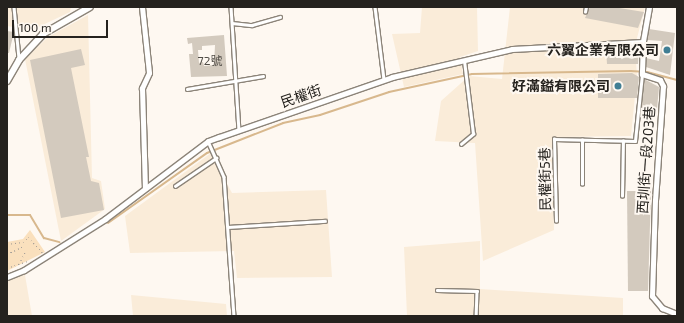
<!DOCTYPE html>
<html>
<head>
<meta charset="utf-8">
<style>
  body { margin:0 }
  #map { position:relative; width:684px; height:323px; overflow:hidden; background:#fef8f1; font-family:"Exo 2","Noto Sans TC",sans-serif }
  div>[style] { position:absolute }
  .built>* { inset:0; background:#faecd9 }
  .green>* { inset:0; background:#fae0bd }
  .stream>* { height:2px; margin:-1px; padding:0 1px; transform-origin:1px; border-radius:1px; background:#d8b88d }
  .building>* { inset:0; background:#d3cabe }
  .path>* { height:1px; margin-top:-0.5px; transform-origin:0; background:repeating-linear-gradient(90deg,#9e9994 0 1px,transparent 0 4px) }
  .roads { filter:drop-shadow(1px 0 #8c8479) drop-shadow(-1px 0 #8c8479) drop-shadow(0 1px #8c8479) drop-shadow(0 -1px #8c8479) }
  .service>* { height:2.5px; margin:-1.25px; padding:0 1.25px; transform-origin:1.25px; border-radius:1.25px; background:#fff }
  .minor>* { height:5px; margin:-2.5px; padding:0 2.5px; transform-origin:2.5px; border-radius:2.5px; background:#fff }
  .tertiary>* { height:6px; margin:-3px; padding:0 3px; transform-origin:3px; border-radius:3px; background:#fff }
  .dots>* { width:11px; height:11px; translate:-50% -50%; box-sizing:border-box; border:2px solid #fef8f1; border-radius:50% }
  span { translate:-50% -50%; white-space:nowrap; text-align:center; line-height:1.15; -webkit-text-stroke:4px #fef8f1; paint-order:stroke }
  .number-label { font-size:12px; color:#504c46 }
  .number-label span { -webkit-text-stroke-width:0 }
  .poi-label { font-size:14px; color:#25221e; font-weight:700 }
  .right { translate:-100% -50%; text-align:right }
  .street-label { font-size:14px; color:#25221e }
  .frame { position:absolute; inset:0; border:8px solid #25221e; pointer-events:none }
  .scale { position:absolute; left:12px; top:20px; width:96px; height:18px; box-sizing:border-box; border:2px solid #25221e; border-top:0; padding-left:5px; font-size:12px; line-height:14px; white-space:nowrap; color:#25221e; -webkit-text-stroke:3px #fef8f1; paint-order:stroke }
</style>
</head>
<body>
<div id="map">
  <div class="built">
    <i style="clip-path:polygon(7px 7px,71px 7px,70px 12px,32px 30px,7px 26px)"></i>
    <i style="clip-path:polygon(422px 7px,477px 7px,478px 51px,460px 57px,463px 74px,404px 87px,392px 34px,420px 33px)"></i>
    <i style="clip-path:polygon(510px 7px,645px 7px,635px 46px,637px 76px,631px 136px,552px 137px,554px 230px,483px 261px,475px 143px,435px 141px,441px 101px,469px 76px,502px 79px)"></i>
    <i style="clip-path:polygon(88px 15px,92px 178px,101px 181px,105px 209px,61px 241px,25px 59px,48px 37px)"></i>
    <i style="clip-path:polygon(211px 153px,232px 193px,326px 190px,332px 277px,237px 278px,234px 251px,130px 253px,125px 216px)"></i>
    <i style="clip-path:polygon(480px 241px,480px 289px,623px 298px,623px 316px,407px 316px,404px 247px)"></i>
    <i style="clip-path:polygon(25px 275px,32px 316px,7px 316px,7px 279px)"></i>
    <i style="clip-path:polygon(131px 295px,226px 304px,227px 316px,133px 316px)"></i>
  </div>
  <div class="green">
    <i style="clip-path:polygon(30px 230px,45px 252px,7px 271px,7px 242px,23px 239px)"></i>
  </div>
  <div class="stream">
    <i style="left:7px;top:215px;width:23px"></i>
    <i style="left:30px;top:215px;width:27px;rotate:59deg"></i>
    <i style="left:44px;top:238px;width:16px;rotate:15deg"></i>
    <i style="left:108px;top:223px;width:121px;rotate:-35.3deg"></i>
    <i style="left:207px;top:153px;width:82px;rotate:-21.5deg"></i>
    <i style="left:283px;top:123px;width:38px;rotate:-12deg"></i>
    <i style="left:320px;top:115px;width:73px;rotate:-18.4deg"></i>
    <i style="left:389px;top:92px;width:85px;rotate:-12.2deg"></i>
    <i style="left:472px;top:74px;width:159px;rotate:-1.1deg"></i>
    <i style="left:631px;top:71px;width:16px;rotate:4deg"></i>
    <i style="left:647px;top:72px;width:31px;rotate:15deg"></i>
  </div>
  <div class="building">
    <i style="clip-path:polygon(590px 7px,613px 7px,644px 12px,638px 28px,585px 18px)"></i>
    <i style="clip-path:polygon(649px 29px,675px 33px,670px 75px,646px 67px,646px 58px,659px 61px,662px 41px,647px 40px)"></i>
    <i style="clip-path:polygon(7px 31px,14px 32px,9px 53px,7px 53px)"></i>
    <i style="clip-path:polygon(evenodd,224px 35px,227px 76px,191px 77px,189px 54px,193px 54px,192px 43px,188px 44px,187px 38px,224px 35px,215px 45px,214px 65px,204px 66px,203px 62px,199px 63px,198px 50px,202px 50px,202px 46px,215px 45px)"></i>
    <i style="clip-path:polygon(639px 46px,638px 64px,607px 64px,606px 48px)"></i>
    <i style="clip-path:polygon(81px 49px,85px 65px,71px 68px,89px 157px,86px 157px,91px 181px,99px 183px,104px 210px,61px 218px,30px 60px)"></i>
    <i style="clip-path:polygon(632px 73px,639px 77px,637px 98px,598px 98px,598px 74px)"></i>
    <i style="clip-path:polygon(644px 79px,659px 87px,657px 109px,641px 108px)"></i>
    <i style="clip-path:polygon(627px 191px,651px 191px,648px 291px,628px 291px)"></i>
  </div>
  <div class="path">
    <i style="left:7px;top:244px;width:16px;rotate:-7deg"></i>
    <i style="left:23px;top:242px;width:7px;rotate:-45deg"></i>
    <i style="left:28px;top:237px;width:21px;rotate:47deg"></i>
    <i style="left:7px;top:254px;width:17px;rotate:-25deg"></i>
    <i style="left:19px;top:264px;width:13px;rotate:-63deg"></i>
    <i style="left:7px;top:268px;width:21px;rotate:-19deg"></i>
  </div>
  <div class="roads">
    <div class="service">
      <i style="left:14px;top:7px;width:51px;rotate:84.4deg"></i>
      <i style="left:231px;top:7px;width:123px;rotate:86.3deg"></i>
      <i style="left:375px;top:7px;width:73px;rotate:82.9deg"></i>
      <i style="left:585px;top:12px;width:5px;rotate:-79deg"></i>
      <i style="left:232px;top:23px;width:20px;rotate:6deg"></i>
      <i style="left:252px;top:25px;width:29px;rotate:-16deg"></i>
      <i style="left:187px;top:89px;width:77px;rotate:-9.7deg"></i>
      <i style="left:208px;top:141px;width:39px;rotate:66deg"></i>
      <i style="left:224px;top:177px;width:139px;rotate:85.9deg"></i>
      <i style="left:461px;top:144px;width:16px;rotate:-40deg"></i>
      <i style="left:473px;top:134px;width:74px;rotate:-97deg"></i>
      <i style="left:582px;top:184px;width:44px;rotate:-90deg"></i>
      <i style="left:175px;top:186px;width:50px;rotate:-34.3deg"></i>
      <i style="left:622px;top:196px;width:55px;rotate:-89deg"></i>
      <i style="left:556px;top:221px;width:82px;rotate:-91.4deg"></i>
      <i style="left:554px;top:139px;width:81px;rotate:1.4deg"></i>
      <i style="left:635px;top:141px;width:67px;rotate:-84deg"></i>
      <i style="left:229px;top:227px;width:96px;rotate:-3.6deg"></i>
      <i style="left:437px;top:290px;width:40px;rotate:1.4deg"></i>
      <i style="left:477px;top:291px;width:25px;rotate:92deg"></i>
    </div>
    <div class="minor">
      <i style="left:142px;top:7px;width:66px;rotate:83.9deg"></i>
      <i style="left:149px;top:73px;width:17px;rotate:115deg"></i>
      <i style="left:142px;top:88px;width:100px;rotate:88.3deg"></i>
      <i style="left:649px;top:7px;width:36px;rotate:100deg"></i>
      <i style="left:643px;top:42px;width:32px;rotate:92deg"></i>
      <i style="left:642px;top:74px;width:19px;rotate:18deg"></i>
      <i style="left:660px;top:80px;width:7px;rotate:63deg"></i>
      <i style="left:663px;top:86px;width:114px;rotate:94deg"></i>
      <i style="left:655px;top:200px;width:96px;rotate:91.8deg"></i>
      <i style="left:652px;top:296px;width:16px;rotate:50deg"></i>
      <i style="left:662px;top:308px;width:16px;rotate:22deg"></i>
      <i style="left:7px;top:277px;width:18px;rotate:-22deg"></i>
      <i style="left:24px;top:270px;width:96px;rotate:-32.2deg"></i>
      <i style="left:105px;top:219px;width:129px;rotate:-37.1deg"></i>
      <i style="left:208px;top:141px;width:12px;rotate:-20deg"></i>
      <i style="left:219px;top:137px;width:183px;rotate:-19.1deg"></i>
      <i style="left:392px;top:77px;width:123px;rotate:-13.1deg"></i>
      <i style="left:512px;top:49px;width:131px;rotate:-3.1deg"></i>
    </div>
    <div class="tertiary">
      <i style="left:7px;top:81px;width:24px;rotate:-60deg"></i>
      <i style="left:19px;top:60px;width:35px;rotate:-47deg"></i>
      <i style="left:43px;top:34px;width:54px;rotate:-29.9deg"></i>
    </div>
  </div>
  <div class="dots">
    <i style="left:667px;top:50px;background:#407e94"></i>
    <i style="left:618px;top:86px;background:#407e94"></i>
  </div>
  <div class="number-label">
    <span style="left:210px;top:61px">72號</span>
  </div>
  <div class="poi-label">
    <span class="right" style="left:659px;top:50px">六翼企業有限公司</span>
    <span class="right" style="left:610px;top:86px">好滿鎰有限公司</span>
  </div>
  <div class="street-label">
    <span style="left:301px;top:96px;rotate:-19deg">民權街</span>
    <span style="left:646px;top:160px;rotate:-86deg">西圳街一段203巷</span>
    <span style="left:545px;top:179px;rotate:-91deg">民權街5巷</span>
  </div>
  <div class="frame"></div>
  <div class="scale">100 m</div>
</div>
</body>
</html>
